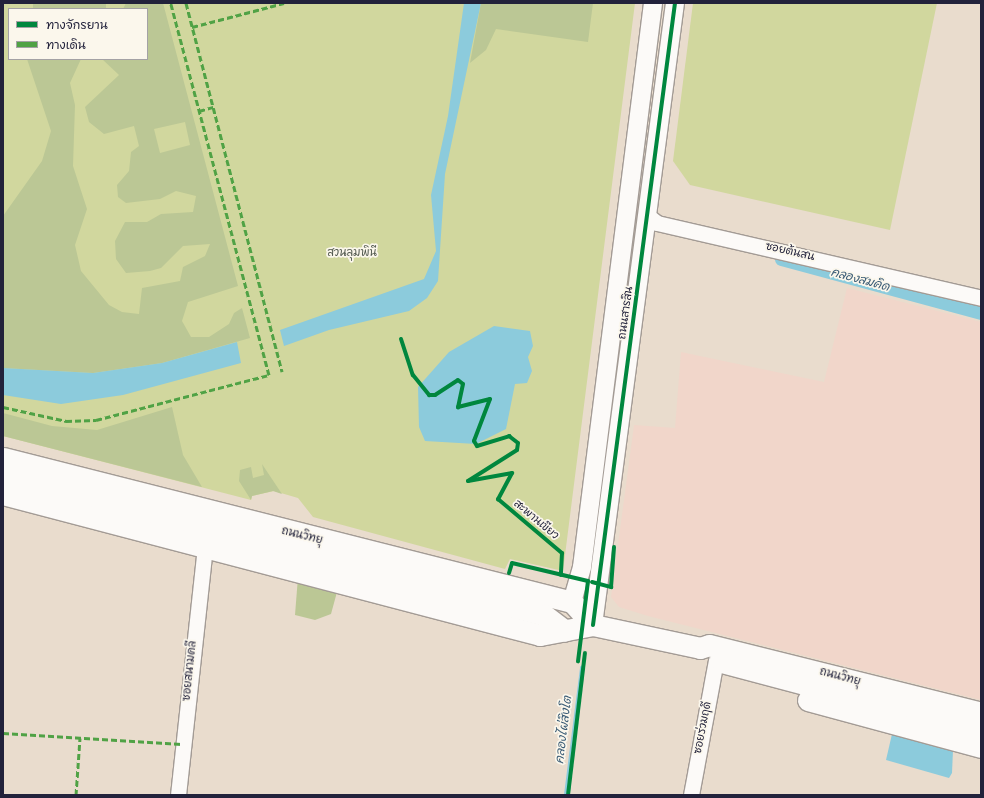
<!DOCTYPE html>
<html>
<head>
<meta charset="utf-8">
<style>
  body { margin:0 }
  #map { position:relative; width:984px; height:798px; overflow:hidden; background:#e9dccd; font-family:Kalam,"Playpen Sans Thai",sans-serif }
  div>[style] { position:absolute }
  .built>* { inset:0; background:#f1d6ca }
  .green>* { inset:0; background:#d1d79e }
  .forest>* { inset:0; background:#bbc795; transform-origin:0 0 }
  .water>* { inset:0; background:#8ccbdc }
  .stream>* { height:3.5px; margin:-1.75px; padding:0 1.75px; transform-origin:1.75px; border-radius:1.75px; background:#8ccbdc }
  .canal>* { height:13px; margin:-6.5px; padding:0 6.5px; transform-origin:6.5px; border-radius:6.5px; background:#8ccbdc }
  .roads { filter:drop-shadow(1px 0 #a39b95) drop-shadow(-1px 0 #a39b95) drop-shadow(0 1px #a39b95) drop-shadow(0 -1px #a39b95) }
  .minor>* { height:15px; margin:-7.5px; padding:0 7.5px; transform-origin:7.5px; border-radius:7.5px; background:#fcfaf8 }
  .tertiary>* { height:18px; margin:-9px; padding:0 9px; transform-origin:9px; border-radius:9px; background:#fcfaf8 }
  .secondary>* { height:21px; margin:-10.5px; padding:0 10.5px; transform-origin:10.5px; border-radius:10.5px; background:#fcfaf8 }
  .quiet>* { height:3px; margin-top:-1.5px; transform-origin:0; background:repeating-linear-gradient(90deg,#50a245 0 6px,transparent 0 9px) }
  .cycleway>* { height:4px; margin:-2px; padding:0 2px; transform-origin:2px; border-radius:2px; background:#00873e }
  span { translate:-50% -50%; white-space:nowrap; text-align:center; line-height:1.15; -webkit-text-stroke:3.5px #fbf7ec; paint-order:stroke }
  .street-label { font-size:11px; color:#22223b }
  .park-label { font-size:11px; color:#50574d }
  .water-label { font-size:12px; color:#395b75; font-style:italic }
  .frame { position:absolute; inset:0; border:4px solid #22223b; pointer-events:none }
  .legend { position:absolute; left:8px; top:8px; width:140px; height:52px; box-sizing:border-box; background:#fbf7ec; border:1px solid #a4a2a5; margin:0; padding:5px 7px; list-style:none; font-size:12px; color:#22223b }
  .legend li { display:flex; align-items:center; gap:8px; height:20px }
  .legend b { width:20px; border:1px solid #a4a2a5 }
</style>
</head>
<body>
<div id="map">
  <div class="built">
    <i style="clip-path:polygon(847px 288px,981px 322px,981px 700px,648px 616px,619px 607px,611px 597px,634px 425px,675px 428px,681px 352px,824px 382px)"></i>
  </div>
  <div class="green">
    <i style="clip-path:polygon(evenodd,3px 3px,635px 3px,563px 571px,510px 559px,505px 569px,313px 517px,298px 498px,274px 491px,252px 496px,251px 500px,3px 436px,3px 3px,9px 9px,147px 9px,147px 59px,9px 59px,9px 9px)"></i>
    <i style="clip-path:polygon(693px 3px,937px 3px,890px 230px,690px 185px,673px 161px)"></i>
  </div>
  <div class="forest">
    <i style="left:33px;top:3px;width:73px;height:7px"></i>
    <i style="clip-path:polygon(evenodd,126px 3px,163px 3px,238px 286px,188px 302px,182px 321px,191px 337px,209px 337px,229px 324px,234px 313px,242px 308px,250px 338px,162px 363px,93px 373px,3px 368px,3px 216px,42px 161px,51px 131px,27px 59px,81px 59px,70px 83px,75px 105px,73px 166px,87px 209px,75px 245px,81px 271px,109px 305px,122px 312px,139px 314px,142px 288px,180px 281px,183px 267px,205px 256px,210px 244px,183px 246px,161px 268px,150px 271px,126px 273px,116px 259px,115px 241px,125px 222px,147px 222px,161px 214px,193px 212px,196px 196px,176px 191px,160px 199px,126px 203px,118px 197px,117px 185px,129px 171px,131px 152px,139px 146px,134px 126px,104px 134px,89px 122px,85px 107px,119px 75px,102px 59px,147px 59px,147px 9px,123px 9px,126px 3px,185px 122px,190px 145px,160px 153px,154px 129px,185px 122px)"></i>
    <i style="clip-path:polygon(481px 3px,593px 3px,588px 42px,496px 29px,486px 50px,470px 63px)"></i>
    <i style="clip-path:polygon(172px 407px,183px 455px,202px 487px,3px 436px,3px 413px,52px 426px,97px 430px)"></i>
    <i style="clip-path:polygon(262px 464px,282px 494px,273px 491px,252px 496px,251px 500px,239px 481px,240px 470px,251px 467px,253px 478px,264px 475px)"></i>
    <i style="clip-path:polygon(298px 577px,337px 592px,331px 614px,315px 620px,295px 615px)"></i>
  </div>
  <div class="water">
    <i style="clip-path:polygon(464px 3px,481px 3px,445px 174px,438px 281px,427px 298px,409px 311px,329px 330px,284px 346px,280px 330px,424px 279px,436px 251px,431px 195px,448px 116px)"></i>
    <i style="clip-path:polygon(494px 326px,530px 331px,533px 346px,528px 357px,532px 371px,527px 383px,515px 384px,506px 429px,476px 444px,425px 441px,419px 427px,418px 387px,449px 352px)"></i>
    <i style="clip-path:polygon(237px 342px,241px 363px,123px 395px,61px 404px,3px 395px,3px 368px,93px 373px,162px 363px)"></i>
    <i style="clip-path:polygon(892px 734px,953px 750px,952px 773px,949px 778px,886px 760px)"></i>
  </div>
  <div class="stream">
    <i style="left:566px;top:795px;width:128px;rotate:-82.8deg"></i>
  </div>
  <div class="canal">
    <i style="left:781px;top:259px;width:207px;rotate:15.1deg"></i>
  </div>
  <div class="roads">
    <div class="minor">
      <i style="left:648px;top:216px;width:11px;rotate:38deg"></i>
      <i style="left:657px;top:223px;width:333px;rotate:13deg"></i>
      <i style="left:178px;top:795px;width:249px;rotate:-83.8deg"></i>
      <i style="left:691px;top:795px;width:137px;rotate:-79.5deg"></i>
    </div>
    <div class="tertiary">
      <i style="left:572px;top:602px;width:36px;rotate:-74deg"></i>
      <i style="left:582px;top:567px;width:568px;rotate:-82.82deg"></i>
      <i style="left:593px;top:625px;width:627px;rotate:-82.49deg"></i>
    </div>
    <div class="secondary">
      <i style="left:3px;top:458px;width:587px;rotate:14.2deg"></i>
      <i style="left:572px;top:602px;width:31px;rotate:48deg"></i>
      <i style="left:3px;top:477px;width:558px;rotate:14.31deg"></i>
      <i style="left:544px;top:615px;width:26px;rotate:37deg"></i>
      <i style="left:3px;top:494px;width:555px;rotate:14.71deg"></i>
      <i style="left:540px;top:635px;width:54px;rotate:-10.7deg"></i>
      <i style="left:593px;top:625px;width:109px;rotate:12.1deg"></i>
      <i style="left:700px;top:648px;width:9px;rotate:-18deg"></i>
      <i style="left:709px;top:645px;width:280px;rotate:14deg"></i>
      <i style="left:722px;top:662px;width:268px;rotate:14.9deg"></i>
      <i style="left:808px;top:700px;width:179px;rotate:15.2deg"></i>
    </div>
  </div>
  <div class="quiet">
    <i style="left:186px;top:3px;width:381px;rotate:75.4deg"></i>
    <i style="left:192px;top:27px;width:95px;rotate:-14.6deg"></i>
    <i style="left:199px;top:111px;width:15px;rotate:-16deg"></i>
    <i style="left:3px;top:407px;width:65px;rotate:12.5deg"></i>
    <i style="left:66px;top:421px;width:30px;rotate:-2deg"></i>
    <i style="left:96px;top:420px;width:179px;rotate:-14.6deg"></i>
    <i style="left:269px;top:375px;width:385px;rotate:-104.8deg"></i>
    <i style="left:3px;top:733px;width:179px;rotate:3.5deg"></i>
    <i style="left:76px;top:795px;width:57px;rotate:-86deg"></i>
  </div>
  <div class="cycleway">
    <i style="left:401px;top:339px;width:38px;rotate:72deg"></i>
    <i style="left:413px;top:375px;width:26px;rotate:51deg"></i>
    <i style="left:429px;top:395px;width:6px"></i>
    <i style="left:435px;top:395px;width:27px;rotate:-33deg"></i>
    <i style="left:458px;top:380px;width:6px;rotate:39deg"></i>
    <i style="left:463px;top:384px;width:24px;rotate:102deg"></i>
    <i style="left:458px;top:407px;width:33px;rotate:-14deg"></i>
    <i style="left:490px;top:399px;width:45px;rotate:110.9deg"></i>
    <i style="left:474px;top:441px;width:6px;rotate:59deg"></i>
    <i style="left:477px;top:446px;width:34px;rotate:-17deg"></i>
    <i style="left:509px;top:436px;width:11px;rotate:38deg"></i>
    <i style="left:518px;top:443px;width:7px;rotate:98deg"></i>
    <i style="left:517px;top:450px;width:58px;rotate:147.7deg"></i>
    <i style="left:468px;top:481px;width:45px;rotate:-10.3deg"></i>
    <i style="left:512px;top:473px;width:30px;rotate:118deg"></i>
    <i style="left:498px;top:499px;width:84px;rotate:40.2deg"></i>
    <i style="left:562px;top:553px;width:22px;rotate:93deg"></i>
    <i style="left:509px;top:573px;width:10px;rotate:-73deg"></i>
    <i style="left:512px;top:563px;width:78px;rotate:13.3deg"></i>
    <i style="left:588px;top:581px;width:81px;rotate:97.1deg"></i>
    <i style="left:592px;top:582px;width:20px;rotate:15deg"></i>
    <i style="left:611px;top:587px;width:40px;rotate:-85.7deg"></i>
    <i style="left:593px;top:625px;width:627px;rotate:-82.49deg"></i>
    <i style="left:568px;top:795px;width:143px;rotate:-83.2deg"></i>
  </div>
  <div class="street-label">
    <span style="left:790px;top:252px;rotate:13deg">ซอยต้นสน</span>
    <span style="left:626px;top:313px;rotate:-82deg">ถนนสารสิน</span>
    <span style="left:536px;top:520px;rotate:40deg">สะพานเขียว</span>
    <span style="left:302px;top:536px;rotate:14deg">ถนนวิทยุ</span>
    <span style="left:190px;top:671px;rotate:-84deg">ซอยสนามคลี</span>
    <span style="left:840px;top:677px;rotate:15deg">ถนนวิทยุ</span>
    <span style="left:703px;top:728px;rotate:-79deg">ซอยร่วมฤดี</span>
  </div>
  <div class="park-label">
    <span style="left:352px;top:253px">สวนลุมพินี</span>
  </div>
  <div class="water-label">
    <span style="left:860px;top:280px;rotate:15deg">คลองสมคิด</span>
    <span style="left:564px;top:730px;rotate:-83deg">คลองไผ่สิงโต</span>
  </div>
  <div class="frame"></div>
  <ul class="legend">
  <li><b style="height:5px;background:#00873e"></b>ทางจักรยาน</li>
  <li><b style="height:5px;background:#50a245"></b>ทางเดิน</li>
  </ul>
</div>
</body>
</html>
